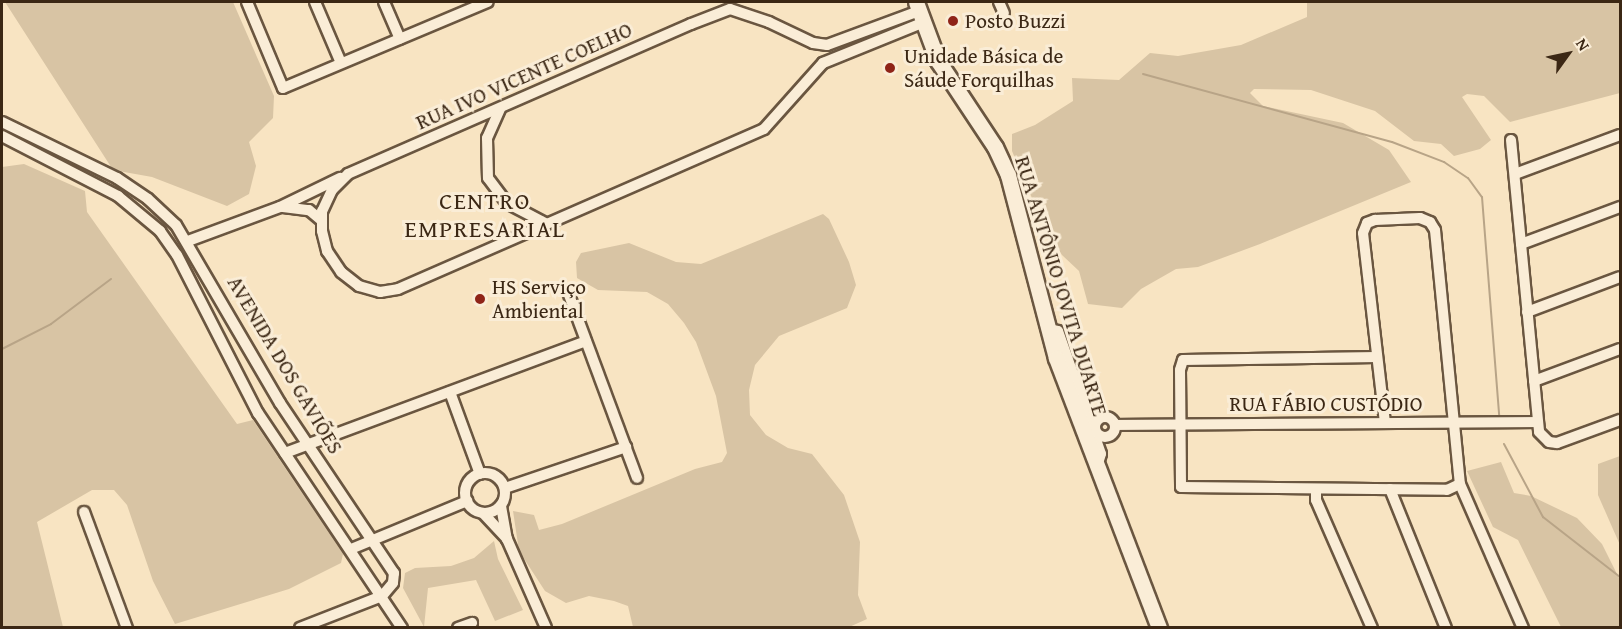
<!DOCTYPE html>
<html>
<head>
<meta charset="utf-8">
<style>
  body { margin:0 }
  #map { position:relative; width:1622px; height:629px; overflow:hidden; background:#f8e4c2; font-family:"Gentium Book Plus",serif }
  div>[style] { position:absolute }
  .green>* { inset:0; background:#d8c4a4 }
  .stream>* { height:2px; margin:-1px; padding:0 1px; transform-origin:1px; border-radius:1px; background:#b8a487 }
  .roads { filter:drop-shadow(2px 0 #6a5640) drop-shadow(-2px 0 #6a5640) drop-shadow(0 2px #6a5640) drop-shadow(0 -2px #6a5640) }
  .street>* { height:10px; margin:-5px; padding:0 5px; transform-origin:5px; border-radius:5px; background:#faedd7 }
  .street>.ring { margin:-5px; padding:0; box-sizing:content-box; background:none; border:10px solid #faedd7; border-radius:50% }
  .secondary>* { height:15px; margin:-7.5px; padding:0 7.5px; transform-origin:7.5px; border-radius:7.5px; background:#faedd7 }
  .dots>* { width:16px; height:16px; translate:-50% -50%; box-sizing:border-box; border:3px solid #faedd7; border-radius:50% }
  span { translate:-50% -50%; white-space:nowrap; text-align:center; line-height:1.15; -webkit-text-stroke:6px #faedd7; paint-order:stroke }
  .poi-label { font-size:21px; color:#3b2714 }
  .left { translate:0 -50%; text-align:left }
  .street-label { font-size:21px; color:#3b2714 }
  .quarter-label { font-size:24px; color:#3b2714; letter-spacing:1.5px }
  .frame { position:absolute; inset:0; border:3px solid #3b2714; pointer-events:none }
  .north { position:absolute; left:1538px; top:24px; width:60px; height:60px; -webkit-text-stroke:4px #faedd7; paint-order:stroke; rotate:57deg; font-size:16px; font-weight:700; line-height:24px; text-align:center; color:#3b2714 }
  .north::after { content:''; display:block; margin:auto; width:21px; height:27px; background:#3b2714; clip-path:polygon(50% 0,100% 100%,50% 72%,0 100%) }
</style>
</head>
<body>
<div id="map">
  <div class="green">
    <i style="clip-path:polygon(5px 2px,233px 2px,274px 96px,273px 118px,249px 142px,256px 166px,249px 194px,227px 206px,152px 177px,113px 170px)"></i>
    <i style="clip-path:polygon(1307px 2px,1620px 2px,1620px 93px,1510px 122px,1484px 96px,1467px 94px,1462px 97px,1491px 140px,1480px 149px,1454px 156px,1441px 144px,1414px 141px,1375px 111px,1311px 90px,1254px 89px,1250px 93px,1263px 106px,1343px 123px,1389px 150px,1411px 182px,1260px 244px,1198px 267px,1176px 269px,1141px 289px,1122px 308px,1088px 304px,1079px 271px,1062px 255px,1045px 229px,1012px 151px,1012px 134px,1035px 125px,1073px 101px,1072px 78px,1119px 80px,1150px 53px,1178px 56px,1241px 45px,1307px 17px)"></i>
    <i style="clip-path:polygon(24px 164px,85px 191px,87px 212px,237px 424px,253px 420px,343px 554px,341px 563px,289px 589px,175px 624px,153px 581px,127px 505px,114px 490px,92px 490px,37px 522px,63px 627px,2px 627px,2px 167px)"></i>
    <i style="clip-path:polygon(823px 214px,829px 219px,849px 262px,856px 285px,847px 308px,779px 336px,755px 365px,749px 390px,750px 415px,766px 435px,788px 448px,812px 454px,844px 495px,860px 542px,858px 595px,867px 619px,847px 628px,633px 627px,628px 606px,614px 601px,589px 596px,566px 603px,545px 591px,519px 551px,513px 511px,534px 515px,539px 530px,562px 524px,695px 469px,722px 462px,727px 453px,716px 396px,696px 342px,684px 323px,668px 304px,647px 292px,598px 290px,577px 278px,576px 262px,581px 253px,629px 243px,676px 262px,701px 264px)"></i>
    <i style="clip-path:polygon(1620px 456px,1620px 545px,1598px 495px,1598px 464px)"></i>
    <i style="clip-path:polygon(1501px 462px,1514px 493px,1531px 496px,1577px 518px,1602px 544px,1620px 580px,1620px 627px,1561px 627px,1518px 540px,1493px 527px,1467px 471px)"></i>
    <i style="clip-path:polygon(494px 541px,498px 559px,523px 610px,495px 621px,476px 580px,428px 588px,424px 627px,403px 588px,405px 573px,415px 568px,451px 566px,474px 558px)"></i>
  </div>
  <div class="stream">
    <i style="left:1143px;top:74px;width:258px;rotate:15.3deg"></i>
    <i style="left:1392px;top:142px;width:56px;rotate:21deg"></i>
    <i style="left:1444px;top:162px;width:29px;rotate:34deg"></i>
    <i style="left:1468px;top:178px;width:24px;rotate:54deg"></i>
    <i style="left:1482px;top:197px;width:219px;rotate:85.5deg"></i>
    <i style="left:2px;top:349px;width:55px;rotate:-27deg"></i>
    <i style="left:51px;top:324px;width:75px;rotate:-36.9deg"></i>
    <i style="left:1504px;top:444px;width:83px;rotate:61.9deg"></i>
    <i style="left:1543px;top:517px;width:98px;rotate:37.9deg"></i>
  </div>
  <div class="roads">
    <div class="street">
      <i style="left:247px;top:2px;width:93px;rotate:67.3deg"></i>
      <i style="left:283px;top:88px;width:222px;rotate:-22.8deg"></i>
      <i style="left:315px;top:2px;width:66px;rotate:66.9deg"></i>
      <i style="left:384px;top:2px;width:40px;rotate:66.6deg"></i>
      <i style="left:999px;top:2px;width:12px;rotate:66deg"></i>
      <i style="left:919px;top:11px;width:98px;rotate:159.7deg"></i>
      <i style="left:827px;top:45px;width:14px;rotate:-172deg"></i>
      <i style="left:813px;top:43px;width:49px;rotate:-154.5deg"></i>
      <i style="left:769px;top:22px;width:41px;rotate:-161.6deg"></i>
      <i style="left:730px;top:9px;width:42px;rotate:159deg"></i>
      <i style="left:691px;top:24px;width:374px;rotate:156.4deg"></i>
      <i style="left:348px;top:174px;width:23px;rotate:135deg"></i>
      <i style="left:332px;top:190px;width:23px;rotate:115deg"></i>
      <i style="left:322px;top:211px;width:20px;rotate:90deg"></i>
      <i style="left:322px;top:231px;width:21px;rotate:76deg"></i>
      <i style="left:327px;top:251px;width:25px;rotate:56deg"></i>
      <i style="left:341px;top:272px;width:23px;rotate:38deg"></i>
      <i style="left:359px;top:286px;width:22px;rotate:16deg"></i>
      <i style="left:380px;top:292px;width:18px;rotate:-9deg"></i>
      <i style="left:398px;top:289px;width:399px;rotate:-23.6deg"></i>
      <i style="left:764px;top:129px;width:89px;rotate:-48.2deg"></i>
      <i style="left:823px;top:63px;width:107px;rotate:-22deg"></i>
      <i style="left:500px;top:109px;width:32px;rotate:114deg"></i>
      <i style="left:487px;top:138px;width:40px;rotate:88.6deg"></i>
      <i style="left:488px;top:178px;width:31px;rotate:53deg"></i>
      <i style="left:507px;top:203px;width:45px;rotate:27.7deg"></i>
      <i style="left:2px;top:122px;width:128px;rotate:26deg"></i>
      <i style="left:117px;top:178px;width:37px;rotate:34deg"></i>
      <i style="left:148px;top:199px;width:38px;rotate:43deg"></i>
      <i style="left:176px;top:225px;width:206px;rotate:59.7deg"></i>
      <i style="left:280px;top:403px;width:205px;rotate:56.2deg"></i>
      <i style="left:394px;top:573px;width:10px;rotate:96deg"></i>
      <i style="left:393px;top:583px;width:17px;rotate:130deg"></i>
      <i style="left:382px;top:596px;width:88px;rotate:158.7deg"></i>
      <i style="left:2px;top:136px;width:131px;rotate:27.3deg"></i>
      <i style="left:118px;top:196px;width:55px;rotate:39.8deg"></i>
      <i style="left:160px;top:231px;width:29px;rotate:55deg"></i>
      <i style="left:177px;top:255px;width:178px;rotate:62.9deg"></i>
      <i style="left:258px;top:413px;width:259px;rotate:56.2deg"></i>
      <i style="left:1511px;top:140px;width:293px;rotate:84.5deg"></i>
      <i style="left:1539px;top:432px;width:14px;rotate:45deg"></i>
      <i style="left:1549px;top:442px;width:8px;rotate:7deg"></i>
      <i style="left:1557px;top:443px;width:67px;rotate:-20.1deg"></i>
      <i style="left:1515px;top:174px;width:112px;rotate:-20.4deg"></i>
      <i style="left:283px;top:207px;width:26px;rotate:7deg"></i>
      <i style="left:309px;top:210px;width:16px;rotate:40deg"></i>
      <i style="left:188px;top:241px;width:98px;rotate:-20.3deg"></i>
      <i style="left:280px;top:207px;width:67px;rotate:-25.8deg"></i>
      <i style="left:1521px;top:244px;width:106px;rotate:-20.5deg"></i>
      <i style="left:569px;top:295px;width:195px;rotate:69.6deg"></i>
      <i style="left:1527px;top:312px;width:99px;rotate:-20.6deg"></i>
      <i style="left:1048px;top:329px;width:10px;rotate:11deg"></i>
      <i style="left:1058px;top:331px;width:130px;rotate:70.7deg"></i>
      <i style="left:1101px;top:454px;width:13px;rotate:108deg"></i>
      <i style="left:1377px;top:357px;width:194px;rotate:179.1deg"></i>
      <i style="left:1183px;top:360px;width:10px;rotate:107deg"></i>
      <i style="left:1180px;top:370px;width:117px;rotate:89.5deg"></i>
      <i style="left:1181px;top:487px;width:266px;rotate:0.6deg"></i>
      <i style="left:1447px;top:490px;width:14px;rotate:-25deg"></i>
      <i style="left:1534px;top:381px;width:92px;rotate:-20.4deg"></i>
      <i style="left:450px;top:392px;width:87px;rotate:69.9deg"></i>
      <i class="ring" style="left:1095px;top:417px;width:10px;height:10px"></i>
      <i style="left:1385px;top:423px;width:191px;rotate:-96.6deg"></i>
      <i style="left:1363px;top:233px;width:11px;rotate:-68deg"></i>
      <i style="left:1367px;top:223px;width:9px;rotate:-21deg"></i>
      <i style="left:1375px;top:220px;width:45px;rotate:-2.5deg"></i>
      <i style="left:1420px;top:218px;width:11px;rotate:22deg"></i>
      <i style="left:1430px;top:222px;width:9px;rotate:58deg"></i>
      <i style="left:1435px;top:230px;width:255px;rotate:84.4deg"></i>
      <i style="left:1460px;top:484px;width:157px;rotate:66.4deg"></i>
      <i style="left:1115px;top:425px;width:422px;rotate:-0.4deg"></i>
      <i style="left:285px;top:453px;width:321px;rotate:-20.4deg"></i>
      <i class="ring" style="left:465px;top:473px;width:30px;height:30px"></i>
      <i style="left:505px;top:488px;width:128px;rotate:-18.7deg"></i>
      <i style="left:1316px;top:489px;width:11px;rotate:90deg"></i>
      <i style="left:1316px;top:500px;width:140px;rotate:66.4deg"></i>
      <i style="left:1390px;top:489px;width:150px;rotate:68.1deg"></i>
      <i style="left:501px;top:506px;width:34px;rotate:80deg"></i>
      <i style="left:507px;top:539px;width:97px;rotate:66.3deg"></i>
      <i style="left:84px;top:512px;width:124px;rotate:69.7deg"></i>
      <i style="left:483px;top:513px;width:35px;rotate:47deg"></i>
      <i style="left:351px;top:549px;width:126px;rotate:-22.5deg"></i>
      <i style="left:458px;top:628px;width:15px;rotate:-20deg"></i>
    </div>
    <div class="secondary">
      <i style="left:916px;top:2px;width:63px;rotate:69.6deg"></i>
      <i style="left:938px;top:61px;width:103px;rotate:56.5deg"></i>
      <i style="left:995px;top:147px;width:31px;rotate:65deg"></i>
      <i style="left:1008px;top:175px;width:189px;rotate:75.3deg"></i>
      <i style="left:1056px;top:358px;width:289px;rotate:69.1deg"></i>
    </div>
  </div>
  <div class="dots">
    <i style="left:953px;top:21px;background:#8f2418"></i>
    <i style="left:890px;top:68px;background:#8f2418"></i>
    <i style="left:480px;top:299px;background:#8f2418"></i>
  </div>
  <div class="poi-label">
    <span class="left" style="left:965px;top:21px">Posto Buzzi</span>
    <span class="left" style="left:904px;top:68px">Unidade Básica de<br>Sáude Forquilhas</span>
    <span class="left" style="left:492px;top:299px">HS Serviço<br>Ambiental</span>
  </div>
  <div class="street-label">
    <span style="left:524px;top:76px;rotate:-24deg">RUA IVO VICENTE COELHO</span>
    <span style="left:1061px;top:286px;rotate:73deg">RUA ANTÔNIO JOVITA DUARTE</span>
    <span style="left:285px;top:365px;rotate:59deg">AVENIDA DOS GAVIÕES</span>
    <span style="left:1326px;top:404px">RUA FÁBIO CUSTÓDIO</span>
  </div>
  <div class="quarter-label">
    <span style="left:485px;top:215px">CENTRO<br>EMPRESARIAL</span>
  </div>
  <div class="frame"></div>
  <div class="north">N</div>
</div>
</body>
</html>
